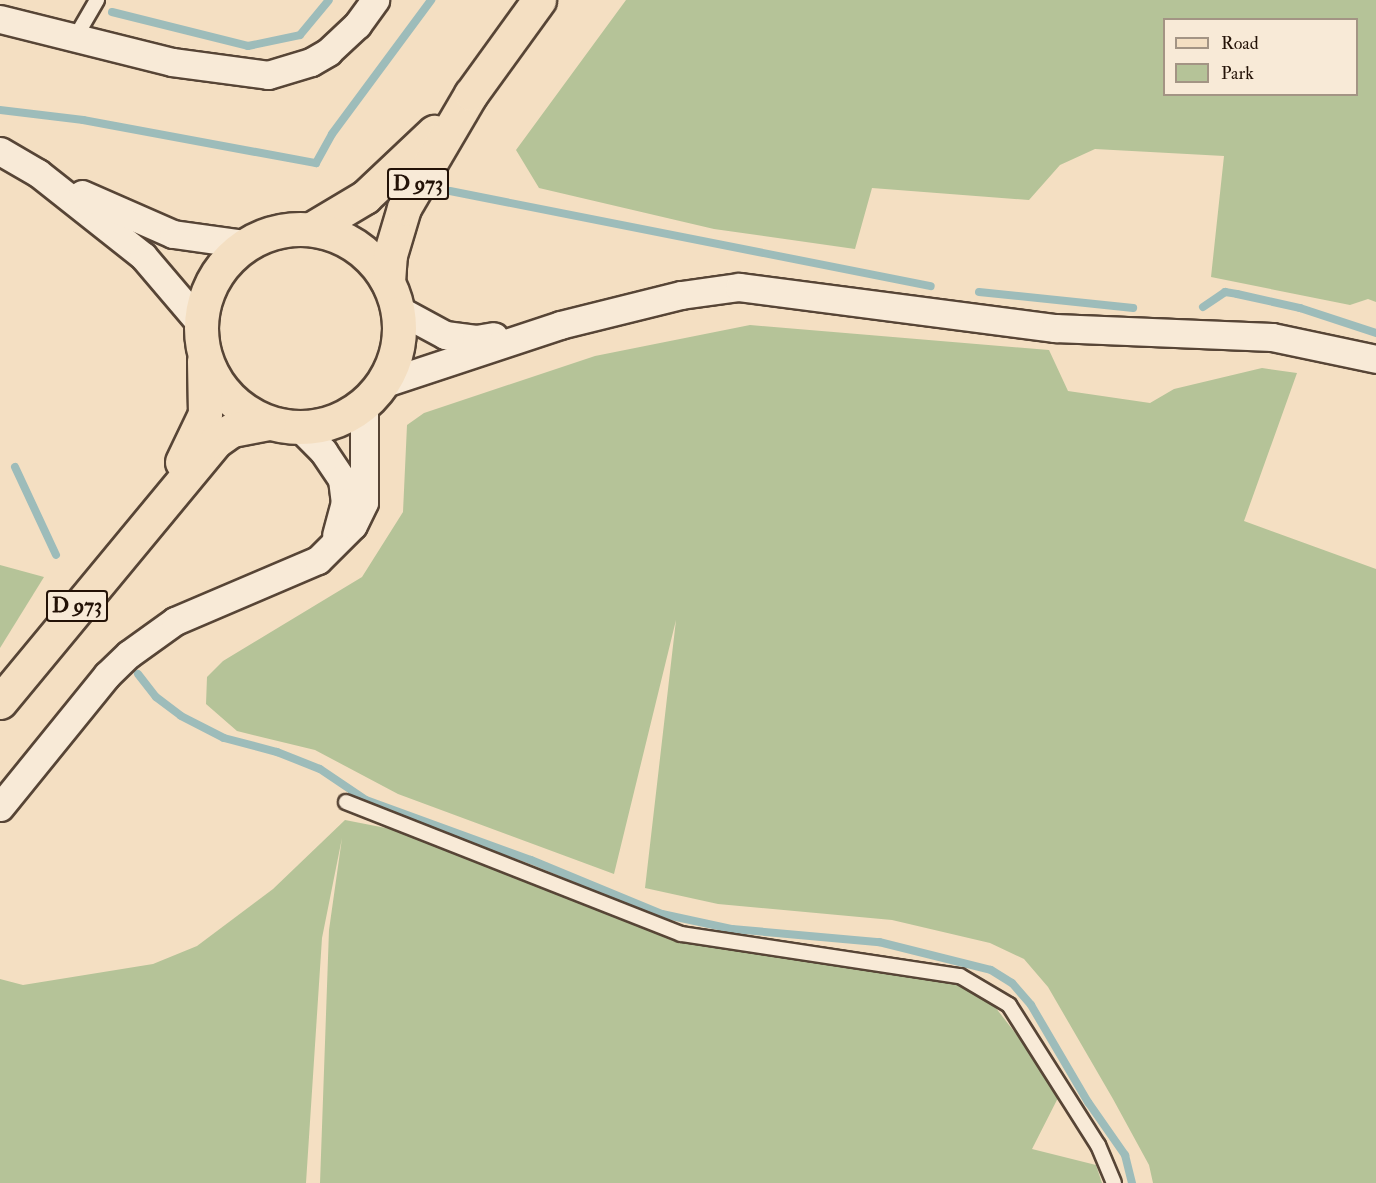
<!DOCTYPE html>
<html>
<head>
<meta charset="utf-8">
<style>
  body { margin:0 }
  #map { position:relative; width:1376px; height:1183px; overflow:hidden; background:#f4dfc2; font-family:"IM FELL Double Pica",serif }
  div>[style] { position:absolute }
  .green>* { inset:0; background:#b5c398 }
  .stream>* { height:8px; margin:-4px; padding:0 4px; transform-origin:4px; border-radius:4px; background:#9dbcba }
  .roads { filter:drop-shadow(2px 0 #574536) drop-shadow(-2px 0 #574536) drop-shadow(0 2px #574536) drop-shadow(0 -2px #574536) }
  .service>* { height:14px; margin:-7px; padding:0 7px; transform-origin:7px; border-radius:7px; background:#f8ead7 }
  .minor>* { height:27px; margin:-13.5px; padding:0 13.5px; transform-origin:13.5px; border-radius:13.5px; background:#f8ead7 }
  .primary>* { height:33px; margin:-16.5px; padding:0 16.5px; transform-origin:16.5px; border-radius:16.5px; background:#f4dfc2 }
  .primary>.ring { margin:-16.5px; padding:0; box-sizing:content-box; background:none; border:33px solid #f4dfc2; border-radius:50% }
  span { translate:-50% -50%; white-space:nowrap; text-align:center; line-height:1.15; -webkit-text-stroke:4.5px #f8ead7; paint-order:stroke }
  .shield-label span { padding:2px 4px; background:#f8ead7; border:2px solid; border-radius:4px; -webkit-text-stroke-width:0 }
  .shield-label { font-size:21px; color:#231207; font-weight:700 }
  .legend { position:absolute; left:1163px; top:18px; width:195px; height:78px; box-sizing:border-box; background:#f8ead7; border:2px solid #a39484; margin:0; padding:8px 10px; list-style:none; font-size:18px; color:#231207 }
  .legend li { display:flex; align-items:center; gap:12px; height:30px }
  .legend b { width:30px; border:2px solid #a39484 }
</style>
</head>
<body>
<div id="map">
  <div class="green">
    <i style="clip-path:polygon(evenodd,626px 0,1376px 0,1376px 302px,1368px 299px,1350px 305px,1211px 277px,1224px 156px,1095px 149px,1060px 165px,1029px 200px,872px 188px,855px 249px,714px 229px,539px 188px,516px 150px,626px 0,1164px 20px,1356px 20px,1356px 94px,1164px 94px,1164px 20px)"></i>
    <i style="clip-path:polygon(750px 325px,1049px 350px,1068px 391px,1150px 403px,1174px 389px,1262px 368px,1297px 373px,1244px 521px,1376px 569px,1376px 1183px,1153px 1183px,1149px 1165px,1113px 1099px,1048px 987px,1024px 959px,990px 943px,892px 920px,718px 904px,645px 888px,676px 620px,614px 874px,398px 794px,315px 750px,237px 731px,206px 704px,207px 677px,223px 661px,362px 577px,403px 512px,407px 425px,424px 413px,595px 356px)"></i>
    <i style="clip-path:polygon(0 565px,44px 577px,0 648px)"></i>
    <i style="clip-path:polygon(345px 820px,391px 829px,669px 935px,936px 977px,973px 989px,992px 1003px,1061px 1092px,1032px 1149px,1096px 1165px,1102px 1183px,320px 1183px,329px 930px,342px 838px,322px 938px,306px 1183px,0 1183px,0 979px,23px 985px,153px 964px,197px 946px,273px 889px)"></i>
  </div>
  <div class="stream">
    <i style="left:112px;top:12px;width:140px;rotate:14deg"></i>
    <i style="left:248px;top:46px;width:53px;rotate:-11.9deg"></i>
    <i style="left:300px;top:35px;width:45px;rotate:-50.4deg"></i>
    <i style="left:0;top:110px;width:84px;rotate:6.9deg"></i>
    <i style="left:83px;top:120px;width:237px;rotate:10.5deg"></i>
    <i style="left:316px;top:163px;width:33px;rotate:-61deg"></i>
    <i style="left:332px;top:134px;width:167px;rotate:-53.5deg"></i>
    <i style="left:450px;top:191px;width:490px;rotate:11.2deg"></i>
    <i style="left:979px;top:292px;width:155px;rotate:5.9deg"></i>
    <i style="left:1203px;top:307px;width:27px;rotate:-34deg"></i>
    <i style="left:1225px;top:292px;width:12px;rotate:9deg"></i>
    <i style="left:1237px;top:294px;width:65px;rotate:12.5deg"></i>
    <i style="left:1300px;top:308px;width:80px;rotate:18.2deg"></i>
    <i style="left:15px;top:467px;width:97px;rotate:65deg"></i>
    <i style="left:138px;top:674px;width:29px;rotate:52deg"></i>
    <i style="left:156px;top:697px;width:31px;rotate:37deg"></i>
    <i style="left:181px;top:716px;width:48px;rotate:27.1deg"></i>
    <i style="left:224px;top:738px;width:55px;rotate:14.8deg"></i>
    <i style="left:277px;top:752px;width:46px;rotate:21.6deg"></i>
    <i style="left:320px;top:769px;width:55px;rotate:34deg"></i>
    <i style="left:366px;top:800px;width:176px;rotate:20deg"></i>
    <i style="left:531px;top:860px;width:142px;rotate:22.4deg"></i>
    <i style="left:662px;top:914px;width:72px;rotate:12.1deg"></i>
    <i style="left:732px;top:929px;width:148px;rotate:5.1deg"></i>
    <i style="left:879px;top:942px;width:115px;rotate:14deg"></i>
    <i style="left:991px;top:970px;width:25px;rotate:32deg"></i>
    <i style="left:1012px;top:983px;width:29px;rotate:49deg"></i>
    <i style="left:1031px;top:1005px;width:113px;rotate:59.6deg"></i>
    <i style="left:1088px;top:1102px;width:65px;rotate:55.1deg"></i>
    <i style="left:1125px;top:1155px;width:29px;rotate:76deg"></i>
  </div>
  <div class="roads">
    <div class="service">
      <i style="left:75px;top:38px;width:44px;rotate:-59.9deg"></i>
      <i style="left:346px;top:802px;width:360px;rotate:21.5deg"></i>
      <i style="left:681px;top:934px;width:282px;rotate:8.6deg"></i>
      <i style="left:960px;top:976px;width:57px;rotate:30.6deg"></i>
      <i style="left:1009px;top:1005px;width:166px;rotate:57.6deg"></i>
      <i style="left:1098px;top:1145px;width:41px;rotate:67.2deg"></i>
    </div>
    <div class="minor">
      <i style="left:0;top:19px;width:177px;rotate:14deg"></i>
      <i style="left:172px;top:62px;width:97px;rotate:7.7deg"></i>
      <i style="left:268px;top:75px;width:45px;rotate:-16.8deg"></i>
      <i style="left:311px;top:62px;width:20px;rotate:-30deg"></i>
      <i style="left:328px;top:52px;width:40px;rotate:-43deg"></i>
      <i style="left:357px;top:25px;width:31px;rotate:-54deg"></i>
      <i style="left:0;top:151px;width:44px;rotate:30.1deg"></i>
      <i style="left:38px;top:173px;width:134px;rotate:38.3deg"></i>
      <i style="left:143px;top:256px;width:88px;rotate:49.6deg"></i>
      <i style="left:82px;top:194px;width:99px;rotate:23.7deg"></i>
      <i style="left:173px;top:234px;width:73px;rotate:7.9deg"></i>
      <i style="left:397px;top:309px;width:55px;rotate:28.4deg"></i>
      <i style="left:445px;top:335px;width:31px;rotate:7deg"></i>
      <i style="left:476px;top:339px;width:18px;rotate:-9deg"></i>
      <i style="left:382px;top:384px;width:188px;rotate:-18.3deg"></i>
      <i style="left:560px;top:325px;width:125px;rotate:-13.9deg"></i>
      <i style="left:681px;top:295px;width:59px;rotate:-7.9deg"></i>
      <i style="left:739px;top:287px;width:319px;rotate:7.4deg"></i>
      <i style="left:1055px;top:328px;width:217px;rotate:2.4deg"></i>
      <i style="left:1272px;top:337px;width:106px;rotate:11.9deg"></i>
      <i style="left:300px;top:428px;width:33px;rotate:45deg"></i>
      <i style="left:323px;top:451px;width:34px;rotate:56deg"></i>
      <i style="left:342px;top:479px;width:23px;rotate:83deg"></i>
      <i style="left:345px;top:502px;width:34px;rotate:105deg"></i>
      <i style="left:0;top:807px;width:170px;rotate:-51deg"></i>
      <i style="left:107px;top:675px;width:30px;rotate:-44deg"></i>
      <i style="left:129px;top:654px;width:57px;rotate:-35.7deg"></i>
      <i style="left:175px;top:621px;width:155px;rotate:-23.1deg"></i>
      <i style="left:318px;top:560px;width:49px;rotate:-45deg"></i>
      <i style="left:353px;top:525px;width:25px;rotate:-64deg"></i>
      <i style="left:364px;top:502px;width:98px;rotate:-90deg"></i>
    </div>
    <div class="primary">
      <i style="left:313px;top:228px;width:61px;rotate:-30.8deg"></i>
      <i style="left:365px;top:197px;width:95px;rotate:-43.3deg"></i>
      <i class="ring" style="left:201px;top:229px;width:165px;height:165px"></i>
      <i style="left:388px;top:282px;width:27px;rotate:-86deg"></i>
      <i style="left:390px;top:255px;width:49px;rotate:-73.4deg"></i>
      <i style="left:404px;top:208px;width:132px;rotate:-59.6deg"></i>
      <i style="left:471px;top:94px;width:116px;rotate:-54.1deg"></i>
      <i style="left:182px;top:462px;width:53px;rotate:-64.4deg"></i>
      <i style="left:205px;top:414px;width:53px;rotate:-91.1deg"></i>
      <i style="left:0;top:702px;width:339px;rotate:-50.4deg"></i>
      <i style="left:216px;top:441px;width:19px;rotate:-35deg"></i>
      <i style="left:232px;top:430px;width:37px;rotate:-11deg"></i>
    </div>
  </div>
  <div class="shield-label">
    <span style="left:418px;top:184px">D 973</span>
    <span style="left:77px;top:606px">D 973</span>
  </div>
  <ul class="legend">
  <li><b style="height:8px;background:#f4dfc2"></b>Road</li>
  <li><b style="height:16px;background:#b5c398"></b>Park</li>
  </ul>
</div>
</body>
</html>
